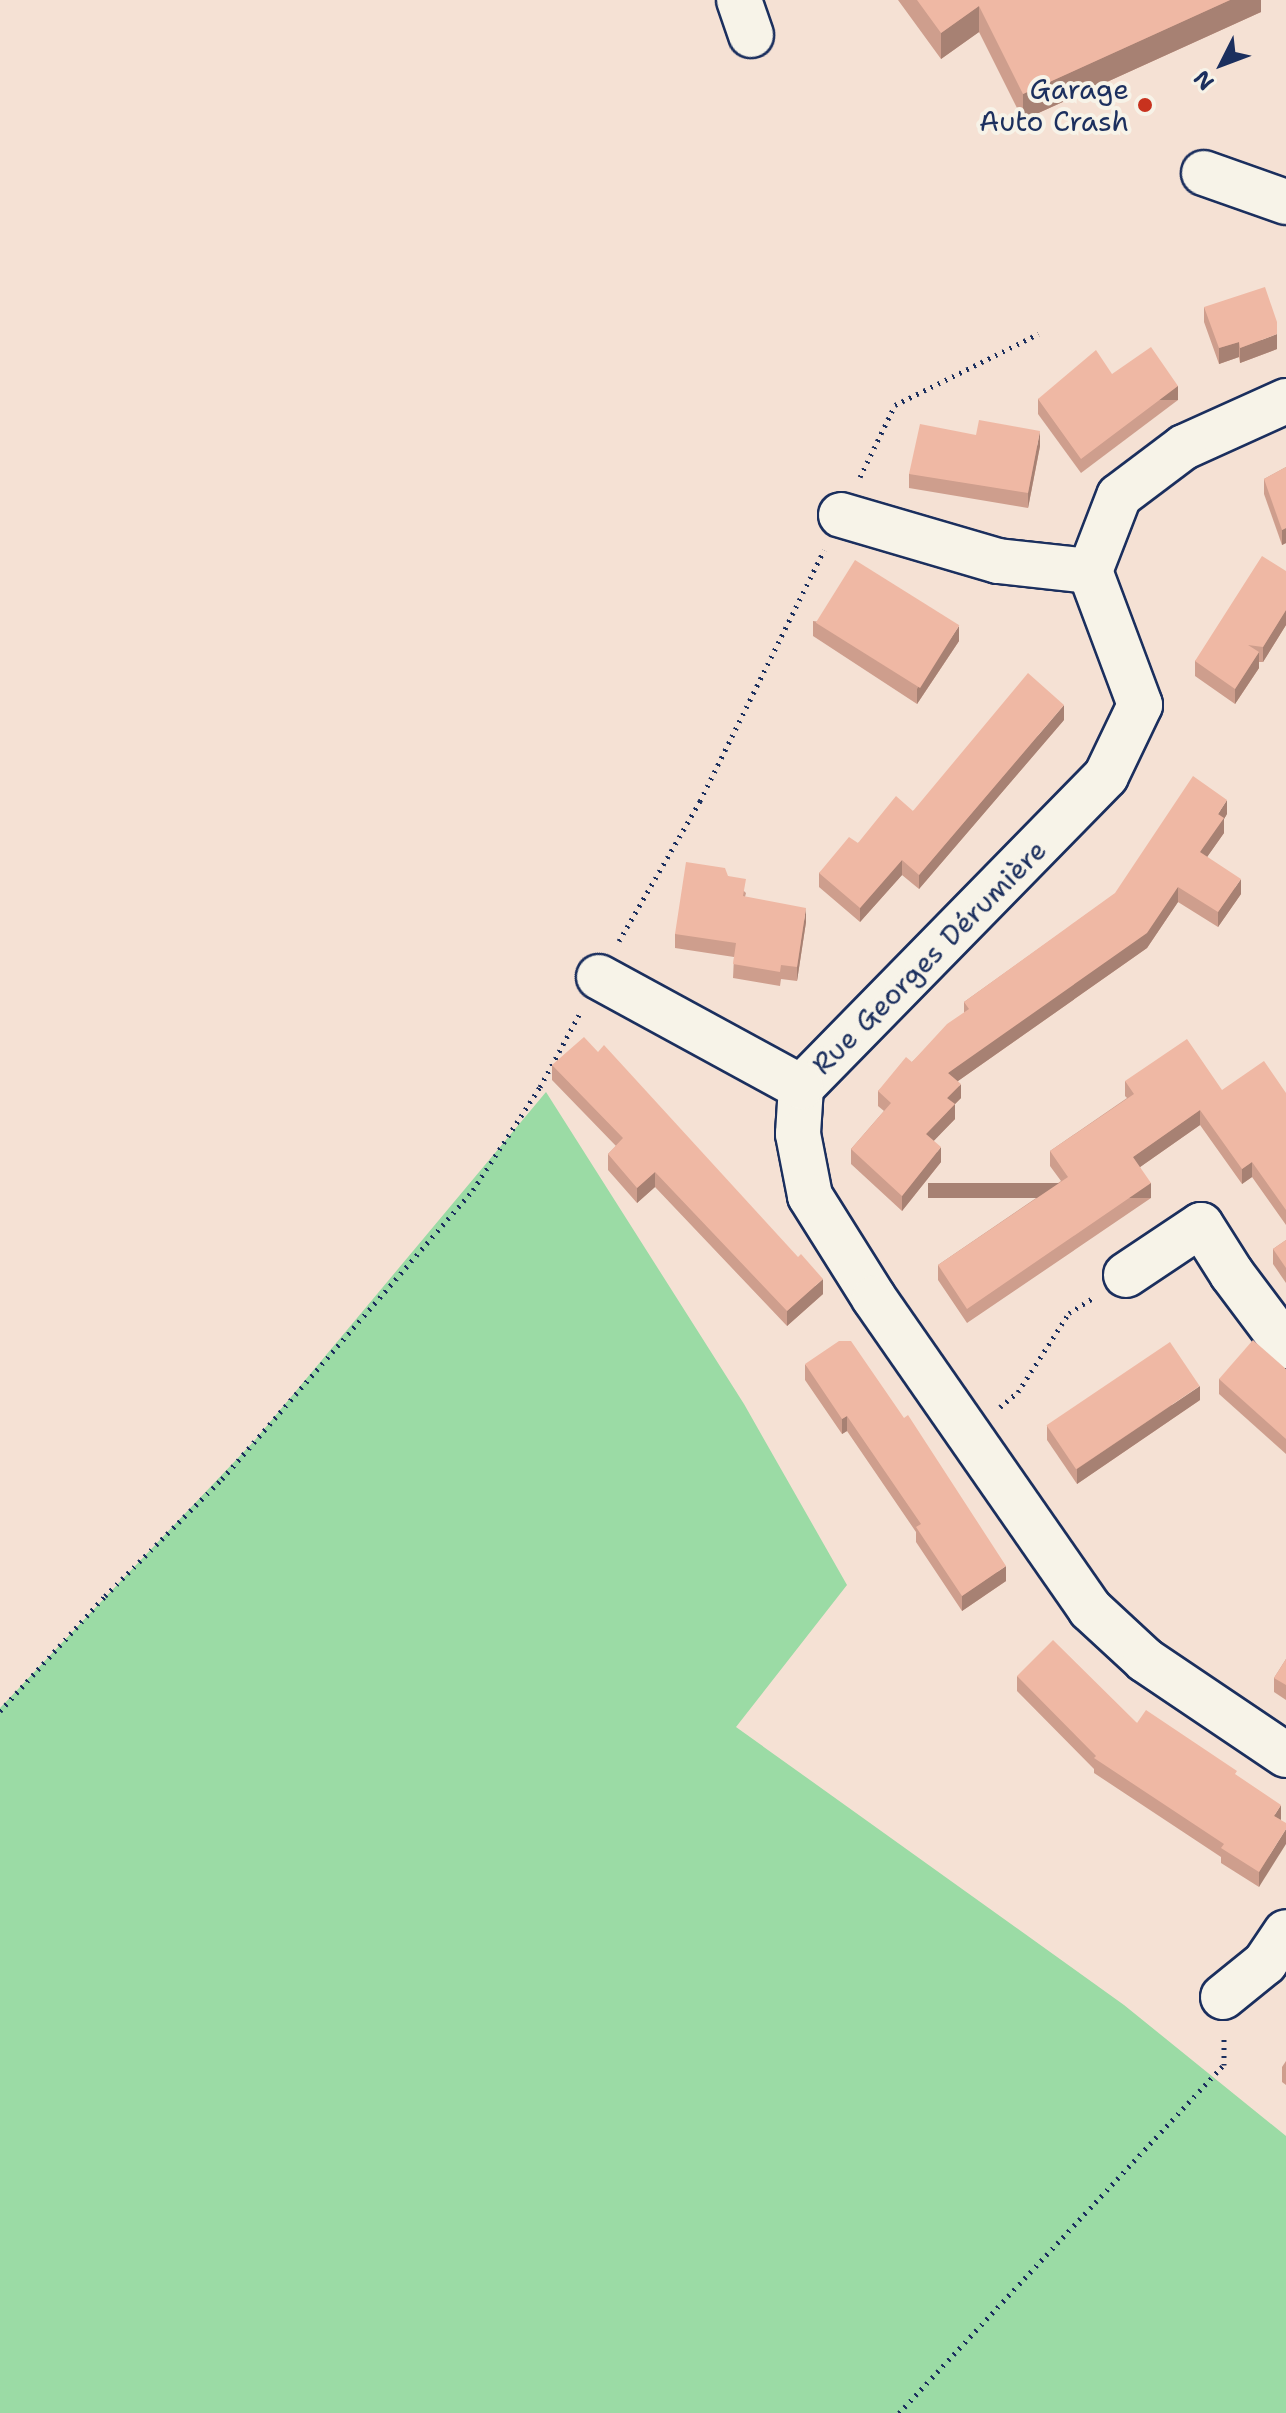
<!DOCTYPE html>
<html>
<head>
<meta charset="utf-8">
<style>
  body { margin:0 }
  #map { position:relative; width:1286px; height:2413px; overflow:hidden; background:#f5e1d4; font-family:"Shantell Sans",sans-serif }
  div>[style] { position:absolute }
  .green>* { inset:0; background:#9bdba5 }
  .path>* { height:5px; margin-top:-2.5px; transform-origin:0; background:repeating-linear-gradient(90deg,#1b2f5e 0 2px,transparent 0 8px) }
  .roads { filter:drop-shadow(2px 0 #1b2f5e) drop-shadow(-2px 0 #1b2f5e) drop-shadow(0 2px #1b2f5e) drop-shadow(0 -2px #1b2f5e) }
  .minor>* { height:44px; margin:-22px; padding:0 22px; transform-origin:22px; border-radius:22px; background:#f7f3e8 }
  .wall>* { inset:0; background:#ce9e8d }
  .shaded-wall>* { inset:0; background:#a78173; transform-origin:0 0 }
  .building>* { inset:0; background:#efb8a4; transform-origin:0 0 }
  .dots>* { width:22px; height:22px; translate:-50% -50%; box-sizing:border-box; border:4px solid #f7f3e8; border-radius:50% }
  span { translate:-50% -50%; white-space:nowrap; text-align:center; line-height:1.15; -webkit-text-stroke:8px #f7f3e8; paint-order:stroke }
  .poi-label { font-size:28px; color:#1b2f5e }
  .right { translate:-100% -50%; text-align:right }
  .street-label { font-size:28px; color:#1b2f5e }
  .north { position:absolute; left:1182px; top:24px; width:80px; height:80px; -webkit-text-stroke:6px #f7f3e8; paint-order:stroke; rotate:228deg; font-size:22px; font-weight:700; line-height:32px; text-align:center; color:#1b2f5e }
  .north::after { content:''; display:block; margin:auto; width:28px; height:36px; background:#1b2f5e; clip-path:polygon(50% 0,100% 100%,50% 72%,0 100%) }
</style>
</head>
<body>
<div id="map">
  <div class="green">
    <i style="clip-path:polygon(546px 1092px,744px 1404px,847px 1585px,736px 1727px,1124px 2005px,1286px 2136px,1286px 2413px,0 2413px,0 1708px,255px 1440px)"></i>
  </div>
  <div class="path">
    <i style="left:860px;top:477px;width:80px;rotate:-64.1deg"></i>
    <i style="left:895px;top:405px;width:160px;rotate:-26.4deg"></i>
    <i style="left:619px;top:941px;width:162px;rotate:-59.9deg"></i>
    <i style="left:700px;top:801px;width:280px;rotate:-63.7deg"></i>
    <i style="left:1000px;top:1407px;width:23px;rotate:-40deg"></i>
    <i style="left:1018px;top:1392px;width:94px;rotate:-57.2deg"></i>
    <i style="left:1069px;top:1313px;width:28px;rotate:-32deg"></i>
    <i style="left:0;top:1711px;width:156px;rotate:-47.6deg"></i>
    <i style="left:105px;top:1596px;width:165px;rotate:-45deg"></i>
    <i style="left:222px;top:1479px;width:383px;rotate:-49deg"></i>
    <i style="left:473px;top:1190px;width:123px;rotate:-57deg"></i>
    <i style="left:540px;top:1087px;width:84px;rotate:-61.6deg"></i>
    <i style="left:899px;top:2413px;width:476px;rotate:-47deg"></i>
    <i style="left:1224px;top:2065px;width:27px;rotate:-90deg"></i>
  </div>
  <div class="roads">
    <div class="minor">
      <i style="left:739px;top:0;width:37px;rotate:71deg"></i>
      <i style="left:1204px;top:173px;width:87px;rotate:19.5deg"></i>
      <i style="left:1286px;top:401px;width:112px;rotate:155.7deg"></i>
      <i style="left:1184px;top:447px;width:81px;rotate:143deg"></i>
      <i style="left:1119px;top:496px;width:80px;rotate:111.1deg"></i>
      <i style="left:1090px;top:571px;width:143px;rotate:69.5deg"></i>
      <i style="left:1140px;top:705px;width:79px;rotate:115.6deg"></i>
      <i style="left:1106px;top:776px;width:436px;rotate:134.4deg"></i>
      <i style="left:801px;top:1087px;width:47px;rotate:93.7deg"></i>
      <i style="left:798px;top:1134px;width:63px;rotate:79deg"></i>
      <i style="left:810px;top:1196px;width:120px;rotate:57.9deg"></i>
      <i style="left:874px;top:1298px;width:379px;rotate:55.2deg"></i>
      <i style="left:1090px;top:1609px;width:75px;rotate:42.8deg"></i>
      <i style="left:1145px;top:1660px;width:170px;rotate:34deg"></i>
      <i style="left:841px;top:515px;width:164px;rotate:16.3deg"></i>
      <i style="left:998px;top:561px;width:93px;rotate:6.2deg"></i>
      <i style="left:599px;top:977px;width:230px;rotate:28.6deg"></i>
      <i style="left:1126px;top:1275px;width:90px;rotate:-33.7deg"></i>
      <i style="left:1201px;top:1225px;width:58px;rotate:57.7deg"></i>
      <i style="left:1232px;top:1274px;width:90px;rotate:53.1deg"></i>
      <i style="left:1223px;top:1997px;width:54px;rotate:-39deg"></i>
      <i style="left:1265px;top:1963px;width:37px;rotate:-56deg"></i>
    </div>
  </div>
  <div class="wall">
    <i style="clip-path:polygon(898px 0,1261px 0,1261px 12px,1023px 120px,979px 32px,941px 59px)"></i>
    <i style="clip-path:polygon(1204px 307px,1277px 349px,1240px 363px,1239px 357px,1219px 364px,1204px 322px)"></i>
    <i style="clip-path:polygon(1112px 374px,1178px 400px,1081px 473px,1038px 414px,1038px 399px)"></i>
    <i style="clip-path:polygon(976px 435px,1040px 446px,1028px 508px,909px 488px,909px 474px)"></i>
    <i style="clip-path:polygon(1286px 467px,1286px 543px,1282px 545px,1264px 494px,1264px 479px)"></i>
    <i style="clip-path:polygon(1286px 571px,1286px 625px,1263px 662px,1259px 662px,1259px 668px,1235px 704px,1195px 676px,1195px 661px)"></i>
    <i style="clip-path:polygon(813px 621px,959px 641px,917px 704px,813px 636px)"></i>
    <i style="clip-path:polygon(1064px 720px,919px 889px,902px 875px,860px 922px,819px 887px,819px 873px,858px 843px,913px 811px)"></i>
    <i style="clip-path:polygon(1227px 814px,1224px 819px,1224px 833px,1207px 857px,1241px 894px,1218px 927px,1178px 902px,1147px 948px,958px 1081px,961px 1098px,955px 1104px,955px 1119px,933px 1141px,941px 1162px,902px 1211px,851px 1164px,851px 1149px,884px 1111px,878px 1106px,878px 1091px,912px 1062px,964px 1013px,964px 1002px)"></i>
    <i style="clip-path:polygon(728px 876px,746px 893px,745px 897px,806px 922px,797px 981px,781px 979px,780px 986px,733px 978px,734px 957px,675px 948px,675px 934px)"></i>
    <i style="clip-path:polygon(598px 1052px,823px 1294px,787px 1326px,655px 1187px,637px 1203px,608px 1170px,608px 1154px,616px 1146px,552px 1080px,552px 1065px)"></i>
    <i style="clip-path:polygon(1125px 1081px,1222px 1090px,1286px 1093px,1286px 1225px,1252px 1177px,1242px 1184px,1200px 1125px,1140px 1167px,1151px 1198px,967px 1323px,938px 1280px,938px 1265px,1061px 1181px,1050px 1166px,1050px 1151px,1127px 1098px,1125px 1096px)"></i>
    <i style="clip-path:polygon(1286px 1240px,1286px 1283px,1273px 1264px,1273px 1249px)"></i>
    <i style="clip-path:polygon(805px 1364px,1006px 1581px,962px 1611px,916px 1542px,916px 1532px,847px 1431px,842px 1434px,805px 1380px)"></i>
    <i style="clip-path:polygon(1286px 1369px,1286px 1454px,1219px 1394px,1219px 1379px)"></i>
    <i style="clip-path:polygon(1200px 1400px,1077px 1484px,1047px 1440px,1047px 1426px)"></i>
    <i style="clip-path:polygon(1286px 1659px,1286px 1700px,1274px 1692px,1274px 1678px)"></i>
    <i style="clip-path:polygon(1017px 1676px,1137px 1723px,1237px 1776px,1281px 1820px,1259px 1887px,1221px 1863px,1221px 1857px,1094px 1773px,1094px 1769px,1017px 1691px)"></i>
    <i style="clip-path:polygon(1286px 2061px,1286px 2085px,1282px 2082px,1282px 2067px)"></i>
  </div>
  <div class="shaded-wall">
    <i style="clip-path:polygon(1230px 0,1261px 0,1261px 12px,1023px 120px,1023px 94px)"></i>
    <i style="clip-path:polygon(979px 6px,979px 32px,941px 59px,941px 33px)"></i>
    <i style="clip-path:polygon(1277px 334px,1277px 349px,1240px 363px,1240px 348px)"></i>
    <i style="clip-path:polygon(1239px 342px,1239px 357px,1219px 364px,1219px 348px)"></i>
    <i style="left:1178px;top:386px;width:14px;height:121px;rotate:90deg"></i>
    <i style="clip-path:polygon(1040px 431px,1040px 446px,1028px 508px,1028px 493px)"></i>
    <i style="clip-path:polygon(1286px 528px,1286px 543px,1282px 545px,1282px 530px)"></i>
    <i style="clip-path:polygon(1286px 610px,1286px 625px,1263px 662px,1263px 647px)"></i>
    <i style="clip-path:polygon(959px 626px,959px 641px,917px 704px,917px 689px)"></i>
    <i style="clip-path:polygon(1259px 652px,1259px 668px,1235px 704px,1235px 689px)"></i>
    <i style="clip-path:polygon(1064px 705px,1064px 720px,919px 889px,919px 875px)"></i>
    <i style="clip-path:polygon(1227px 800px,1227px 814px,1224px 819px,1224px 833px,1200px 867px,1200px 852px,1218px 814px)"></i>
    <i style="clip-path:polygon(902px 860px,902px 875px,860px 922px,860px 908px)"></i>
    <i style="clip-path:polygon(1241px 879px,1241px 894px,1218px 927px,1218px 912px)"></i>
    <i style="clip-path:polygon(1178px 887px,1178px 902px,1147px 948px,948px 1088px,948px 1073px)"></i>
    <i style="clip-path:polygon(806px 908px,806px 922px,797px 981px,797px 967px)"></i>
    <i style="clip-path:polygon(961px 1084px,961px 1098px,947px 1112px,947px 1098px)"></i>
    <i style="clip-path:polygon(955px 1104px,955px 1119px,926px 1149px,926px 1134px)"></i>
    <i style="clip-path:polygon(1200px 1110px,1200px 1125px,1133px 1172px,1133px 1157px)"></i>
    <i style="clip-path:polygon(941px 1147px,941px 1162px,902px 1211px,902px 1196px)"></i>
    <i style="clip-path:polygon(1252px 1162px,1252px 1177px,1242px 1184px,1242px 1169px)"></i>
    <i style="clip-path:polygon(655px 1172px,655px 1187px,637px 1203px,637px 1188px)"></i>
    <i style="left:1151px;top:1183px;width:15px;height:223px;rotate:90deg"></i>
    <i style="clip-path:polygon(823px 1279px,823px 1294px,787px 1326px,787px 1311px)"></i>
    <i style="clip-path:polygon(1200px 1386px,1200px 1400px,1077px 1484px,1077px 1469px)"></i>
    <i style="clip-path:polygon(847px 1416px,847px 1431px,842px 1434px,842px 1419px)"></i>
    <i style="clip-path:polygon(1006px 1566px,1006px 1581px,962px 1611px,962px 1596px)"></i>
    <i style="clip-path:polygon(1281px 1805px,1281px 1820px,1274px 1816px)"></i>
    <i style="clip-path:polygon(1286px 1829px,1286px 1844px,1259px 1887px,1259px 1872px)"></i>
  </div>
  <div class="building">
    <i style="clip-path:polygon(917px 0,1230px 0,1023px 94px,979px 6px,941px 33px)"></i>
    <i style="clip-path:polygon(1265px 287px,1277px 322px,1277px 334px,1240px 348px,1239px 342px,1219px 348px,1204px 307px)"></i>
    <i style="clip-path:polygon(1151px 347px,1178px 386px,1081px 459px,1038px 399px,1096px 350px,1112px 374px)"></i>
    <i style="clip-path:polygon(979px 420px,1040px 431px,1028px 493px,909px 474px,920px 424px,976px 435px)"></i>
    <i style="clip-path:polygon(1286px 467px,1286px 528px,1282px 530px,1264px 479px)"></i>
    <i style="clip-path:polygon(1262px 556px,1286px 571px,1286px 610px,1263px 647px,1248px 645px,1259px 652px,1235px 689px,1195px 661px)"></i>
    <i style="left:855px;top:560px;width:123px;height:74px;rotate:32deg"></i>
    <i style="clip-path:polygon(1028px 673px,1064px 705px,919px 875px,902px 860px,860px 908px,819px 873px,849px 837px,858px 843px,896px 796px,913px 811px)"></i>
    <i style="clip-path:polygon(1193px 776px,1227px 800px,1218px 814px,1224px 818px,1200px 852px,1241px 879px,1218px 912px,1178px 887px,1147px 933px,948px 1073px,961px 1084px,947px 1098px,955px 1104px,926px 1134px,941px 1147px,902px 1196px,851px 1149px,891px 1103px,878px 1091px,906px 1057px,912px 1062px,947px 1024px,969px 1009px,964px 1002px,1115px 893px)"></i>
    <i style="clip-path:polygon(686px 862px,725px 868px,728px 876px,746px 879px,743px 896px,806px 908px,797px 967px,781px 965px,780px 972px,733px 964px,736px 943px,675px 934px)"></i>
    <i style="clip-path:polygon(584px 1037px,598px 1052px,604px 1045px,798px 1257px,801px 1254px,823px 1279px,787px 1311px,655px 1172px,637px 1188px,608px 1154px,623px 1138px,552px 1065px)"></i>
    <i style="clip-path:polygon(1187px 1039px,1222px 1090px,1264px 1061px,1286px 1093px,1286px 1210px,1252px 1162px,1242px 1169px,1200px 1110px,1133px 1157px,1151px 1183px,967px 1309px,938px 1265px,1068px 1177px,1050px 1151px,1134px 1094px,1125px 1081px)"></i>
    <i style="clip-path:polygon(1286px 1240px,1286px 1268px,1273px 1249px)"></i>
    <i style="clip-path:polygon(1253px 1340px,1286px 1369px,1286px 1439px,1219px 1379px)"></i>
    <i style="clip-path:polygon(839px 1341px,851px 1341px,904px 1418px,908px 1415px,1006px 1566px,962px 1596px,916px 1527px,921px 1524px,847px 1416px,842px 1419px,805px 1364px)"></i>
    <i style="left:1170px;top:1342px;width:53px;height:149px;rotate:56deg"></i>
    <i style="clip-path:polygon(1053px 1640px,1137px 1723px,1146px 1710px,1237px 1771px,1235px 1774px,1281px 1805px,1274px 1816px,1286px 1823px,1286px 1829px,1259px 1872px,1221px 1848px,1224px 1844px,1094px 1758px,1096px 1756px,1017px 1676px)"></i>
    <i style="clip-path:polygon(1286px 1659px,1286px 1685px,1274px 1678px)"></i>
  </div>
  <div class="dots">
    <i style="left:1145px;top:105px;background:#c8321e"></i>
  </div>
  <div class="poi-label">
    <span class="right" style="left:1129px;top:105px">Garage<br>Auto Crash</span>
  </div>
  <div class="street-label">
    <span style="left:929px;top:957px;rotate:-45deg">Rue Georges Dérumière</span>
  </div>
  <div class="north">N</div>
</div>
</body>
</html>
